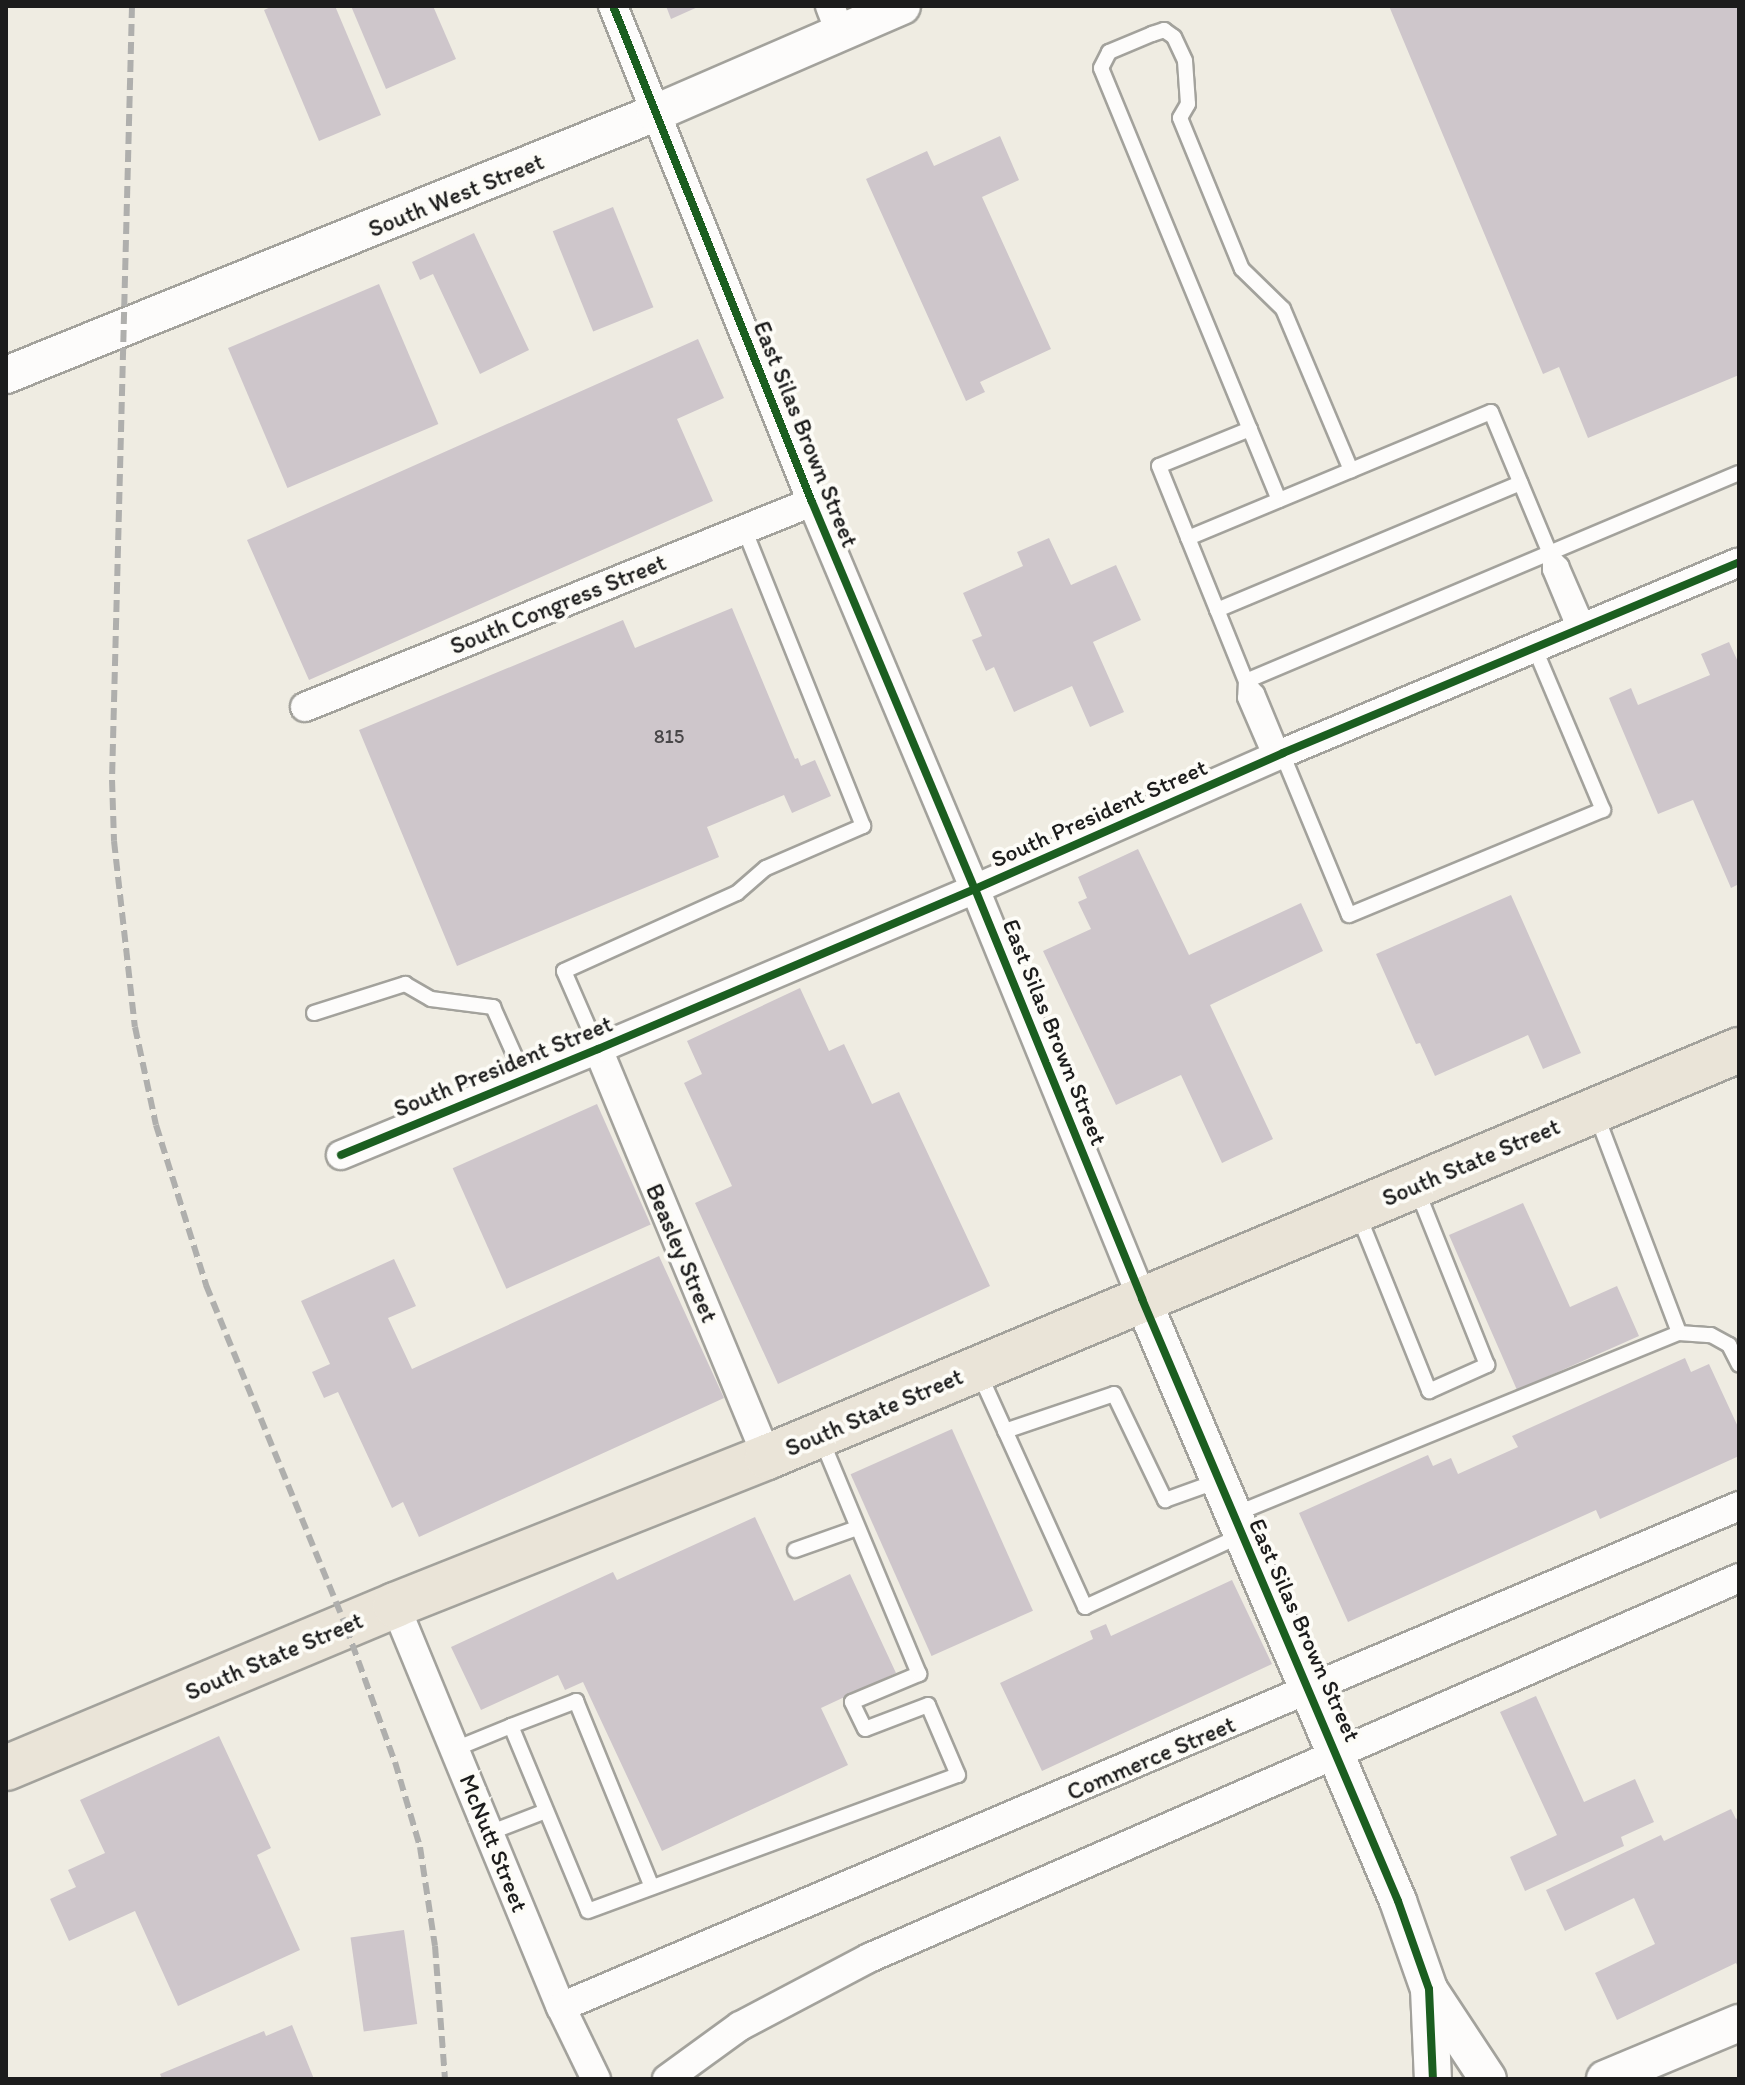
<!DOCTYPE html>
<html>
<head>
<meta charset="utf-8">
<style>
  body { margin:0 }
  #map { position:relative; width:1745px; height:2085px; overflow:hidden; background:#efece2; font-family:Itim,sans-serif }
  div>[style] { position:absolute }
  .building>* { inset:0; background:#cec6cb; transform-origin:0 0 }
  .roads { filter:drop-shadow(2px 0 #a3a29c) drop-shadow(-2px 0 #a3a29c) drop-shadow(0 2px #a3a29c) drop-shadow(0 -2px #a3a29c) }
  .service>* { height:14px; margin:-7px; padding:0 7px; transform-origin:7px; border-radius:7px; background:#fdfcfb }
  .minor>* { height:28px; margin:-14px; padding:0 14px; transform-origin:14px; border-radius:14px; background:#fdfcfb }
  .tertiary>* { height:36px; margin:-18px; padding:0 18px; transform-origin:18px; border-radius:18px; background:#fdfcfb }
  .primary>* { height:44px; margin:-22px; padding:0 22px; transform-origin:22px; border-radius:22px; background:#eae4d8 }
  .rail>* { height:6px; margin-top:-3px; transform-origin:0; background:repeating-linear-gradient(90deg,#afafad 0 12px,transparent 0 18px) }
  .cycleway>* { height:8px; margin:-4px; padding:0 4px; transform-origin:4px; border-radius:4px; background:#1b5e20 }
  span { translate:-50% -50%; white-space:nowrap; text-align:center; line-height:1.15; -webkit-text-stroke:8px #fdfcf7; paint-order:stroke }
  .number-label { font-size:20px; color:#484648 }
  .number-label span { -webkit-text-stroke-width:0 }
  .street-label { font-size:24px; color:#1c1c1c }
  .frame { position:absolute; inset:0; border:8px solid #1c1c1c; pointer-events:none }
</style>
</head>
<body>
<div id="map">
  <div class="building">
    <i style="clip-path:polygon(273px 6px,335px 6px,381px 115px,319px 141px,264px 10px)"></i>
    <i style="clip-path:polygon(351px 6px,433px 6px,456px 59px,386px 89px)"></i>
    <i style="clip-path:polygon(666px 6px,700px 6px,671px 19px)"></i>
    <i style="clip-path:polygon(1389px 6px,1739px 6px,1739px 375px,1588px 438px,1559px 367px,1543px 374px)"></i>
    <i style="clip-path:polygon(1000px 136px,1019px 180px,982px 197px,1051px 349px,980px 382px,985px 392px,966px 401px,866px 179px,927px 151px,934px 166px)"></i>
    <i style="left:613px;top:207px;width:108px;height:65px;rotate:68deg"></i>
    <i style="clip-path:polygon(474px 233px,529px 350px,480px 374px,433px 274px,420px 280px,412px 262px)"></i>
    <i style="left:379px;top:284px;width:152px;height:164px;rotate:67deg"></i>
    <i style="clip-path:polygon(698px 339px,724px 398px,677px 419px,713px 501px,309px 680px,247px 540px)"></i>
    <i style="clip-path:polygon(1049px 538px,1071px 585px,1116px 565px,1141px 620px,1093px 642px,1124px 712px,1090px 727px,1072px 686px,1014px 712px,994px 667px,986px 671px,972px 640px,982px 636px,963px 593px,1023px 566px,1017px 552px)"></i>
    <i style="clip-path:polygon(732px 608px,795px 759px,798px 758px,801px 766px,815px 760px,831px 796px,792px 813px,784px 795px,707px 827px,719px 857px,457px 966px,359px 730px,623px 620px,635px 648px)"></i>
    <i style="clip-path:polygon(1729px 642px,1739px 664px,1739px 884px,1731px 888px,1693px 800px,1658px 814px,1609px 698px,1631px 688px,1638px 705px,1710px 675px,1701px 654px)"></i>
    <i style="clip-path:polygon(1138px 849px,1189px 955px,1301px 903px,1323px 951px,1210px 1005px,1273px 1139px,1222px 1163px,1181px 1075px,1116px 1105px,1043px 951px,1091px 929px,1078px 902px,1087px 898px,1078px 877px)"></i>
    <i style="clip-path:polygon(1511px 895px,1581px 1053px,1543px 1069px,1528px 1035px,1435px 1076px,1420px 1043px,1416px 1044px,1376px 954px)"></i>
    <i style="clip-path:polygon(800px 988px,829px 1051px,844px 1044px,872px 1104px,899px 1092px,990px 1286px,778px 1384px,695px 1203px,732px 1186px,684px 1083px,702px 1074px,687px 1041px)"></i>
    <i style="left:597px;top:1104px;width:132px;height:158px;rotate:66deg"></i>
    <i style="clip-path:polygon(1523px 1203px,1570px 1307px,1617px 1286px,1639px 1336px,1517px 1390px,1449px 1235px)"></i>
    <i style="clip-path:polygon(659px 1256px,724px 1398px,419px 1537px,403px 1502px,392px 1508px,338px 1392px,324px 1398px,312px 1372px,330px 1364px,301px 1301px,394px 1259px,416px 1306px,388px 1318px,412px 1369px)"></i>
    <i style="clip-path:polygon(1685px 1358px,1691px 1372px,1709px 1364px,1739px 1429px,1739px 1456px,1600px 1519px,1596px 1510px,1348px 1622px,1299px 1513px,1428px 1455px,1433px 1466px,1451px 1458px,1458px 1474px,1518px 1447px,1512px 1436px)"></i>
    <i style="left:952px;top:1429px;width:199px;height:111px;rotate:66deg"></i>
    <i style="clip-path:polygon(755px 1517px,794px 1601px,850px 1574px,896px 1673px,821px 1708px,848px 1765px,662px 1851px,583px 1682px,565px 1690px,558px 1675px,481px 1710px,451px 1647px,613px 1572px,617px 1580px)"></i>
    <i style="clip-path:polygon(1232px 1580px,1272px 1664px,1042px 1771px,1000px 1683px,1093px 1639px,1090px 1631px,1106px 1624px,1111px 1636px)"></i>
    <i style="clip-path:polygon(1536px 1696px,1584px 1802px,1635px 1779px,1654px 1822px,1621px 1837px,1624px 1846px,1525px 1891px,1510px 1857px,1557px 1835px,1500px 1712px)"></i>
    <i style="clip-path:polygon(219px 1736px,271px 1848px,257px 1855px,300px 1950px,178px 2006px,135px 1911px,69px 1941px,50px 1899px,76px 1887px,68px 1870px,105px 1853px,80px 1800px)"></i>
    <i style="clip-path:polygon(1731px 1809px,1736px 1819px,1739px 1817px,1739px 1969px,1736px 1963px,1617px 2020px,1595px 1973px,1655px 1944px,1634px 1898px,1565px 1931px,1546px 1890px,1661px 1835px,1664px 1841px)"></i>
    <i style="left:404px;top:1930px;width:95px;height:54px;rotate:82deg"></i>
    <i style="clip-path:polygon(292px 2025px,314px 2079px,162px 2079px,160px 2074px,264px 2031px,266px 2036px)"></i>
  </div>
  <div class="roads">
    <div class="service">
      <i style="left:1250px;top:429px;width:98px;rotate:157.9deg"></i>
      <i style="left:1159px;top:466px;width:232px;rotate:68deg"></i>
      <i style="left:1246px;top:681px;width:535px;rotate:-22.88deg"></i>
      <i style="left:1279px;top:500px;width:467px;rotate:-112.4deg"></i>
      <i style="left:1101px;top:68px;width:18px;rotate:-63deg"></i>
      <i style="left:1109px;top:52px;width:47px;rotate:-22.7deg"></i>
      <i style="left:1152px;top:34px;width:13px;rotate:-18deg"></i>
      <i style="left:1164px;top:30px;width:12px;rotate:35deg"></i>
      <i style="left:1174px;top:37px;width:26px;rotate:65deg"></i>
      <i style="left:1185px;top:61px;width:43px;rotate:86deg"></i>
      <i style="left:1188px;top:104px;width:16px;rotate:120deg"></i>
      <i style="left:1180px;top:118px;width:163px;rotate:67.7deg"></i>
      <i style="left:1242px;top:269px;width:57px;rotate:44.3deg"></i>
      <i style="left:1283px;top:309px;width:175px;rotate:67.1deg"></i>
      <i style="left:1188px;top:538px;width:328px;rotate:-22.6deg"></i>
      <i style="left:1491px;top:412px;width:154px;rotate:67.4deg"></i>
      <i style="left:1550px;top:554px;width:16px;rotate:45deg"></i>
      <i style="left:1561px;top:565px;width:65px;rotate:66.6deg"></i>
      <i style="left:1550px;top:554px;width:16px;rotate:90deg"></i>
      <i style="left:1550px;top:570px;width:65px;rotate:67.4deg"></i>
      <i style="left:1217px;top:610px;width:329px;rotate:-22.7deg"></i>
      <i style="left:1246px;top:681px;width:16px;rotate:47deg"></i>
      <i style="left:1257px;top:693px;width:240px;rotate:67.5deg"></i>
      <i style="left:1349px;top:915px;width:275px;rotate:-22.5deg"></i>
      <i style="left:1603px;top:810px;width:177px;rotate:-112.9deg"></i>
      <i style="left:1246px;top:681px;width:17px;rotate:93deg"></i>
      <i style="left:1245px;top:698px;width:65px;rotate:66.6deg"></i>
      <i style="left:314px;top:1013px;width:96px;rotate:-17.7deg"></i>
      <i style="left:405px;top:984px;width:30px;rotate:30deg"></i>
      <i style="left:431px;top:999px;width:63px;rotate:7.4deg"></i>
      <i style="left:493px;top:1007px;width:79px;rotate:66deg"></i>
      <i style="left:598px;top:1049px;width:85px;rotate:-113.6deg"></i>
      <i style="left:564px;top:971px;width:190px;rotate:-24.3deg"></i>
      <i style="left:737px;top:893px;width:38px;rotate:-41deg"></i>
      <i style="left:766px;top:868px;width:106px;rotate:-23.4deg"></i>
      <i style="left:863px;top:826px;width:320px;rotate:-111.8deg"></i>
      <i style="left:1596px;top:1114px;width:234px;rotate:69.2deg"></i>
      <i style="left:1679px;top:1333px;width:32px;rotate:4deg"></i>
      <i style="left:1711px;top:1335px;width:21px;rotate:29deg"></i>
      <i style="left:1729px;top:1345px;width:22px;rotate:63deg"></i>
      <i style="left:1358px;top:1214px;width:191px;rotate:68.1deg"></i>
      <i style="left:1429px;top:1391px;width:64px;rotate:-24.1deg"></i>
      <i style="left:1487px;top:1365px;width:188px;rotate:-111.8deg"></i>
      <i style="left:979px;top:1373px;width:257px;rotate:65.6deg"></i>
      <i style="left:1085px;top:1607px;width:170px;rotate:-24.6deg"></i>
      <i style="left:1005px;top:1431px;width:115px;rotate:-18.7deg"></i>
      <i style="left:1114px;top:1394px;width:118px;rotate:64.3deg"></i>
      <i style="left:1165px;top:1500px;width:56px;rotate:-19.7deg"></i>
      <i style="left:1235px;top:1514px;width:479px;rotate:-22.2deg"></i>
      <i style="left:795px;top:1550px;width:66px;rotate:-19.5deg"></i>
      <i style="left:511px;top:1726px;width:70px;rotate:-21deg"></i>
      <i style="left:576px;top:1701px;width:201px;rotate:67.8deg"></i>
      <i style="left:455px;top:1749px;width:61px;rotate:-22.3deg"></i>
      <i style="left:511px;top:1726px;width:200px;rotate:67.4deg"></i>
      <i style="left:588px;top:1911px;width:394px;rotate:-20.2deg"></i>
      <i style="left:958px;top:1775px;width:76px;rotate:-113.2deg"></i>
      <i style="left:928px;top:1705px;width:67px;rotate:159.1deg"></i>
      <i style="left:865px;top:1729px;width:30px;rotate:-116deg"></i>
      <i style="left:852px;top:1702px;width:73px;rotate:-22.7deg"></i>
      <i style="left:919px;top:1674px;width:255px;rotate:-112.6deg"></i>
      <i style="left:489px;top:1833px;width:61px;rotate:-21.1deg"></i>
    </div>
    <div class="minor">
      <i style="left:613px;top:6px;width:534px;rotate:68.14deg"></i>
      <i style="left:812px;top:502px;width:420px;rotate:67.2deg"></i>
      <i style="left:975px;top:889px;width:443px;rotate:67.8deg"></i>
      <i style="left:830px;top:6px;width:28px;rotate:69deg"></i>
      <i style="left:305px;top:707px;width:547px;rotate:-22.02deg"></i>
      <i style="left:598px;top:1049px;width:442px;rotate:67.5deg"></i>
      <i style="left:341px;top:1155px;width:278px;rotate:-22.4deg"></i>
      <i style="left:598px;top:1049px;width:410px;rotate:-23deg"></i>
      <i style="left:975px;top:889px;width:337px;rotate:-23.8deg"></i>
      <i style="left:1283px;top:753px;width:494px;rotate:-22.7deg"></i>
      <i style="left:395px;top:1605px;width:435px;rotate:67.6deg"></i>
      <i style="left:561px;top:2007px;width:80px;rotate:64.1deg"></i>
      <i style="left:561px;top:2007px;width:1280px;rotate:-23.04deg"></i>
      <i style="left:667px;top:2079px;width:90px;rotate:-36deg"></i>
      <i style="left:740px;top:2026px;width:146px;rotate:-27.8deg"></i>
      <i style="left:869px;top:1958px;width:949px;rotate:-23.59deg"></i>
    </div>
    <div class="tertiary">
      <i style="left:6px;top:375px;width:700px;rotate:-21.98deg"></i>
      <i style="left:655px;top:113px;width:269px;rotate:-23.4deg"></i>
      <i style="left:1142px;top:1299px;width:654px;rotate:66.96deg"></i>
      <i style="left:1398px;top:1901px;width:93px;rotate:70.6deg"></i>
      <i style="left:1429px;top:1989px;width:90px;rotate:87.5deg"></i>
      <i style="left:1430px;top:1991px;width:105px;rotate:56.6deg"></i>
      <i style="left:1605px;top:2079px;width:145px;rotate:-22.7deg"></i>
    </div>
    <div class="primary">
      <i style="left:6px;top:1768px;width:422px;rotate:-22.7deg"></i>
      <i style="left:395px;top:1605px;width:400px;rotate:-21.7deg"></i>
      <i style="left:767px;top:1457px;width:1054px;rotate:-22.72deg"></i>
    </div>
  </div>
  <div class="rail">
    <i style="left:132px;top:6px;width:774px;rotate:91.48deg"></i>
    <i style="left:112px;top:780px;width:61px;rotate:88.1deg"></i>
    <i style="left:114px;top:841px;width:187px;rotate:83.6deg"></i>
    <i style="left:135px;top:1027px;width:100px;rotate:77.9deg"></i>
    <i style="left:156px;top:1125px;width:168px;rotate:72.6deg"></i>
    <i style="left:206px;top:1285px;width:370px;rotate:67.7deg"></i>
    <i style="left:346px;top:1627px;width:144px;rotate:70.1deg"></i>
    <i style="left:395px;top:1762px;width:89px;rotate:73.6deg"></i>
    <i style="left:420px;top:1847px;width:100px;rotate:81.4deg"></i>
    <i style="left:435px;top:1946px;width:133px;rotate:85.7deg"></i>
  </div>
  <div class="cycleway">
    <i style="left:613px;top:6px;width:534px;rotate:68.14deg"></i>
    <i style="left:812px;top:502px;width:420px;rotate:67.2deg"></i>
    <i style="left:975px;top:889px;width:443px;rotate:67.8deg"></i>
    <i style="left:1142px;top:1299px;width:654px;rotate:66.96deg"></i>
    <i style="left:1398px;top:1901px;width:93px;rotate:70.6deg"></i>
    <i style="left:1429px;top:1989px;width:90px;rotate:87.5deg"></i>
    <i style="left:341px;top:1155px;width:278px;rotate:-22.4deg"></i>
    <i style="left:598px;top:1049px;width:410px;rotate:-23deg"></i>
    <i style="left:975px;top:889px;width:337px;rotate:-23.8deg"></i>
    <i style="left:1283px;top:753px;width:494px;rotate:-22.7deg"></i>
  </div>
  <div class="number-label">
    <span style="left:669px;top:736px">815</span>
  </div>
  <div class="street-label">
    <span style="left:456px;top:195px;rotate:-22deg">South West Street</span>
    <span style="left:806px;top:434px;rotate:68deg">East Silas Brown Street</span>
    <span style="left:558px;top:604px;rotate:-22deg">South Congress Street</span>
    <span style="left:1099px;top:813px;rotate:-24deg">South President Street</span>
    <span style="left:1055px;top:1032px;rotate:68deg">East Silas Brown Street</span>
    <span style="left:503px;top:1066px;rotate:-22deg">South President Street</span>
    <span style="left:1471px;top:1162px;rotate:-23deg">South State Street</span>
    <span style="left:682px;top:1253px;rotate:67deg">Beasley Street</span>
    <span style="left:874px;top:1412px;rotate:-23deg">South State Street</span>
    <span style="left:1305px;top:1630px;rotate:66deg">East Silas Brown Street</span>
    <span style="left:274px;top:1656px;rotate:-23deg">South State Street</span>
    <span style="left:1151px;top:1758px;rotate:-23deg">Commerce Street</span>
    <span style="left:494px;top:1843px;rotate:68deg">McNutt Street</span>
  </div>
  <div class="frame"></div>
</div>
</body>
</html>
